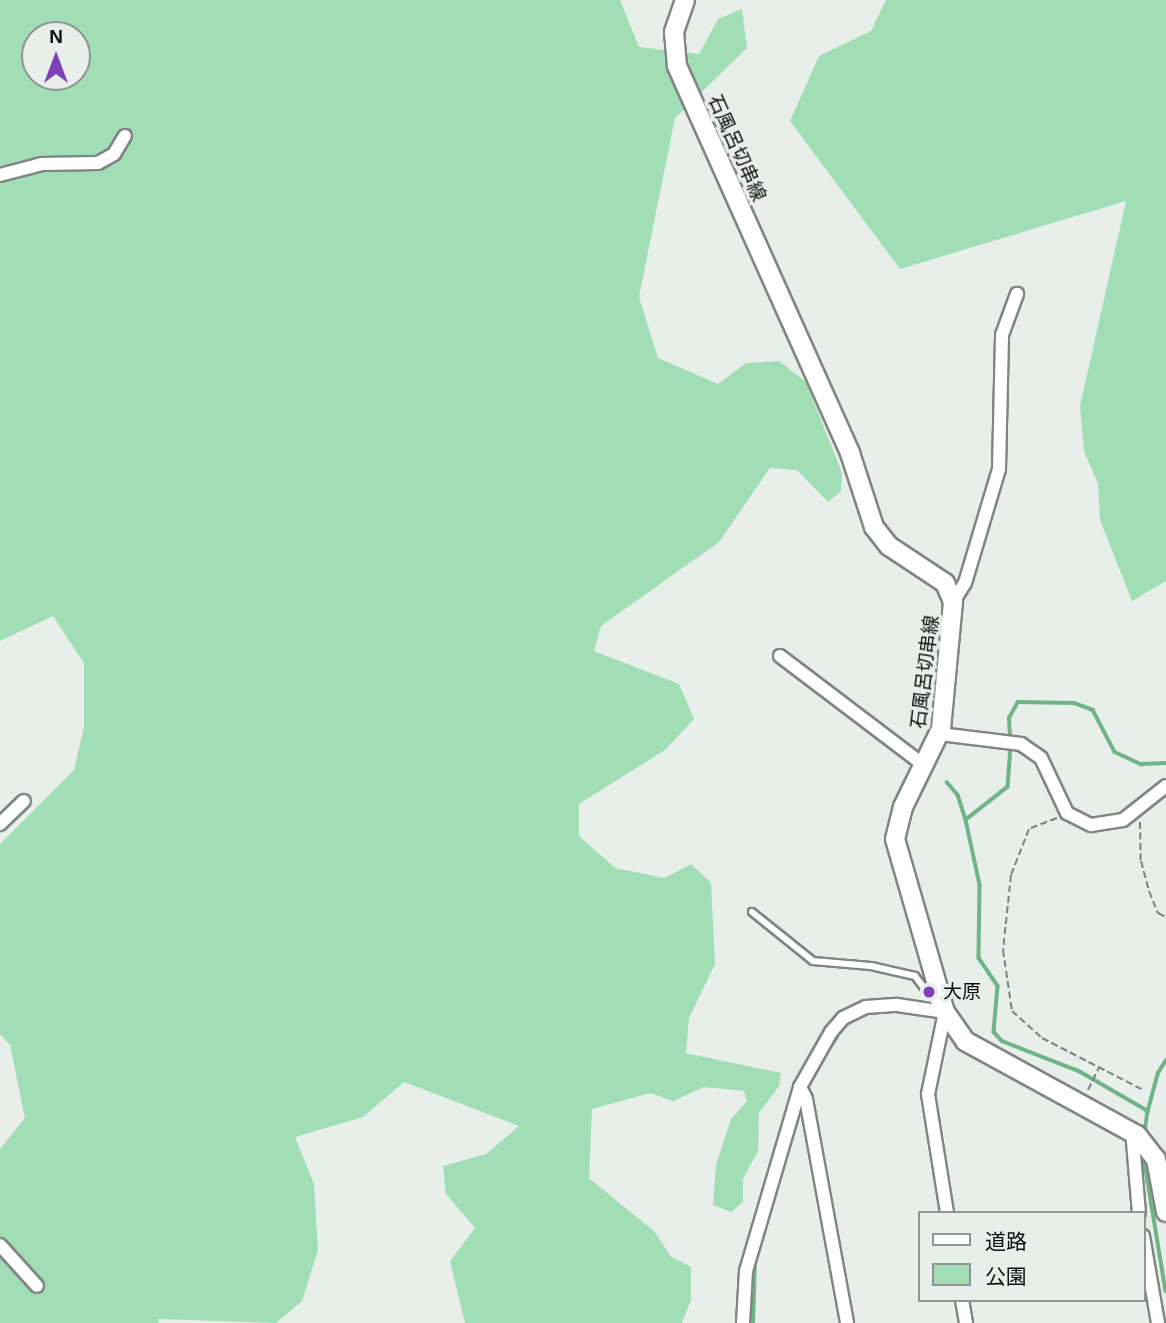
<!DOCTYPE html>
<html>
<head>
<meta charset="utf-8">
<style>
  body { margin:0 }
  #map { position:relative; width:1166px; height:1323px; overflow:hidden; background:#e8eee9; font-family:Arial,"Noto Sans JP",sans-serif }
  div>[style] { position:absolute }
  .green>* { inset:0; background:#a2deb5 }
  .stream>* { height:3.5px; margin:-1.75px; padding:0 1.75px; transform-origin:1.75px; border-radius:1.75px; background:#6fb487 }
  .path>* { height:2px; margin-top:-1px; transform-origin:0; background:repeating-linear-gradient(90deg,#7e827f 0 7px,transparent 0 10.5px) }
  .roads { filter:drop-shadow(2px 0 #808682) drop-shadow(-2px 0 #808682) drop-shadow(0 2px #808682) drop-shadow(0 -2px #808682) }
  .service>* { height:6px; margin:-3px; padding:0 3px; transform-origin:3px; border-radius:3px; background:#fff }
  .minor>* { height:12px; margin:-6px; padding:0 6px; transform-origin:6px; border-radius:6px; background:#fff }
  .secondary>* { height:18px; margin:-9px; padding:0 9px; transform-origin:9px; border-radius:9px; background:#fff }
  .dots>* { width:19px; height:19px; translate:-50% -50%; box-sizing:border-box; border:4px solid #e8eee9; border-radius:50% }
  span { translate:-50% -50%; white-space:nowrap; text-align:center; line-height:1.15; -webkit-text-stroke:7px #e8eee9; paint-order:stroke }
  .street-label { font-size:19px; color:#0d0f0e }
  .poi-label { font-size:19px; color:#0d0f0e }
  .left { translate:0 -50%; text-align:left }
  .legend { position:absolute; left:918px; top:1211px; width:228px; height:91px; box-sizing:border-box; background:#e8eee9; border:2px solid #909591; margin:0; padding:9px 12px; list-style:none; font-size:21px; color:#0d0f0e }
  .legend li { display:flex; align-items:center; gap:14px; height:35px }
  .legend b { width:35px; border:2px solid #909591 }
  .north { position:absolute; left:21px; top:21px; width:70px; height:70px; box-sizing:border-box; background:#e8eee9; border:2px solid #909591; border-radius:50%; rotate:0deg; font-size:19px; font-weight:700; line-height:28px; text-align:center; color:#0d0f0e }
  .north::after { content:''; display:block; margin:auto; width:24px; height:32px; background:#7d40b6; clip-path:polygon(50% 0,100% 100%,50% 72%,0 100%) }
</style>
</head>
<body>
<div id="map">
  <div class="green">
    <i style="clip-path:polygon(evenodd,0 0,620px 0,639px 47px,699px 54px,718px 19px,742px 9px,747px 48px,675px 118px,639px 297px,658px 358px,718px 384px,746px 363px,779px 361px,806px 382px,842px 473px,841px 491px,828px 502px,797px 470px,770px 468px,719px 542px,601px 626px,594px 651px,679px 684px,694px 719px,665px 750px,579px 804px,579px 836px,615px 868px,665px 878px,691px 864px,711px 883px,715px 964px,689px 1018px,686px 1053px,781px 1073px,779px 1086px,759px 1113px,758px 1151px,743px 1179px,743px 1202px,731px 1212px,713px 1205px,716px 1165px,731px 1119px,747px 1101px,744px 1091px,704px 1087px,673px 1101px,650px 1093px,592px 1109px,589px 1178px,655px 1232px,670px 1256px,691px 1267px,691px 1300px,682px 1323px,465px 1323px,450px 1261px,475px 1228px,446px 1194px,443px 1166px,486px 1154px,519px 1126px,404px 1082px,363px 1117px,295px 1137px,314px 1184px,318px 1250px,302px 1301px,276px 1323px,158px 1319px,159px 1323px,0 1323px,0 1149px,25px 1118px,10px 1045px,0 1034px,0 844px,74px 770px,84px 727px,84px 663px,53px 616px,0 641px,0 0,35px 35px,77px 35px,77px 77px,35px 77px,35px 35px)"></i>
    <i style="clip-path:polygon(886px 0,1166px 0,1166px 581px,1132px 601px,1100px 520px,1098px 484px,1084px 451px,1080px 406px,1126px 201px,900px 269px,790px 121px,819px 56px,871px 31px)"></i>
  </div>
  <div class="stream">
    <i style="left:1010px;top:738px;width:20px;rotate:-93deg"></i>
    <i style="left:1009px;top:718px;width:18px;rotate:-61deg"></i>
    <i style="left:1018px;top:702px;width:56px;rotate:1deg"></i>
    <i style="left:1074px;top:703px;width:20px;rotate:20deg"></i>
    <i style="left:1093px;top:710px;width:47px;rotate:62.4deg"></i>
    <i style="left:1115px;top:752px;width:29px;rotate:25deg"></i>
    <i style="left:1141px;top:764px;width:25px;rotate:-2deg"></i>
    <i style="left:1011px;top:746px;width:41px;rotate:94.2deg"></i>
    <i style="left:1008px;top:787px;width:53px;rotate:141.8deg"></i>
    <i style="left:966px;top:820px;width:66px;rotate:77.8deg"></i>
    <i style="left:980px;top:885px;width:73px;rotate:90.8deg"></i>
    <i style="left:979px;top:958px;width:34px;rotate:56deg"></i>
    <i style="left:998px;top:986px;width:46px;rotate:95deg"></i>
    <i style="left:994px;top:1032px;width:12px;rotate:48deg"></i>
    <i style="left:1002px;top:1041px;width:83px;rotate:21.3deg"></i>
    <i style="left:1079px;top:1071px;width:80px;rotate:30.1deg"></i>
    <i style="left:1148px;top:1111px;width:22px;rotate:98deg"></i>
    <i style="left:947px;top:782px;width:17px;rotate:50deg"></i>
    <i style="left:958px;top:795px;width:26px;rotate:72deg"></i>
    <i style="left:826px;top:1053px;width:19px;rotate:-55deg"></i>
    <i style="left:1148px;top:1110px;width:38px;rotate:-75deg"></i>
    <i style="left:1158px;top:1073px;width:15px;rotate:-58deg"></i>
    <i style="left:1143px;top:1151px;width:142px;rotate:80.7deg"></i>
    <i style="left:753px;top:1323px;width:62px;rotate:-88.2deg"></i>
  </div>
  <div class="path">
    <i style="left:1057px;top:818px;width:30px;rotate:159deg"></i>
    <i style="left:1029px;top:829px;width:49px;rotate:111.4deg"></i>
    <i style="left:1011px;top:875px;width:75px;rotate:96.1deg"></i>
    <i style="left:1003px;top:950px;width:62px;rotate:81.6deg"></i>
    <i style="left:1012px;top:1011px;width:40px;rotate:42deg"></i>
    <i style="left:1042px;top:1038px;width:114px;rotate:27.2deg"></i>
    <i style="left:1140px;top:822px;width:39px;rotate:89deg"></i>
    <i style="left:1141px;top:861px;width:31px;rotate:75deg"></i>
    <i style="left:1149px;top:891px;width:24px;rotate:68deg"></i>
    <i style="left:1158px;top:913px;width:9px;rotate:27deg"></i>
    <i style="left:1088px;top:1090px;width:25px;rotate:-64deg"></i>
  </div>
  <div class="roads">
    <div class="service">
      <i style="left:752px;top:912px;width:78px;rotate:38.8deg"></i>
      <i style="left:813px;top:961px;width:58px;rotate:4.9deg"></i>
      <i style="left:871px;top:966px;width:45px;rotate:12.8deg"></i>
      <i style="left:915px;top:976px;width:38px;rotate:53deg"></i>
    </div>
    <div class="minor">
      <i style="left:0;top:175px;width:43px;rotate:-14.7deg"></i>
      <i style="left:42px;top:164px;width:56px;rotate:-1deg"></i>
      <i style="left:98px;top:163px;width:18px;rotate:-29deg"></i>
      <i style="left:114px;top:154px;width:21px;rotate:-59deg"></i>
      <i style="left:953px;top:602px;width:22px;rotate:-58deg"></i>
      <i style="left:965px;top:583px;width:119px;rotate:-73.4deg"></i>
      <i style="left:999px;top:469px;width:134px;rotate:-88.7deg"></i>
      <i style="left:1002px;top:335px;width:44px;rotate:-69.9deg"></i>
      <i style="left:780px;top:656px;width:182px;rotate:37.2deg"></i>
      <i style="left:940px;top:734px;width:82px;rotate:7deg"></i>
      <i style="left:1021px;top:744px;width:24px;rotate:35deg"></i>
      <i style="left:1041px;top:758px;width:61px;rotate:64.7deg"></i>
      <i style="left:1067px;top:813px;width:27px;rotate:27deg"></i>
      <i style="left:1091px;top:825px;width:32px;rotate:-9deg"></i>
      <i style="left:1123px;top:820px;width:55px;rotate:-38.3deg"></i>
      <i style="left:0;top:824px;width:33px;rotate:-44deg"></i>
      <i style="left:800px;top:1087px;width:13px;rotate:63deg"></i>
      <i style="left:806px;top:1099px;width:228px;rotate:79.6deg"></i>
      <i style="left:1132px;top:1130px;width:83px;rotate:85.2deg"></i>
      <i style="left:1143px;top:1236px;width:88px;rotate:80.2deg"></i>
      <i style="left:0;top:1245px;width:55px;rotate:47.9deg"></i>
      <i style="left:962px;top:1300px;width:23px;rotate:80deg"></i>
      <i style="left:743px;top:1323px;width:52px;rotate:-86.7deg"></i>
      <i style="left:746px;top:1271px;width:192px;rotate:-73.6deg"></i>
      <i style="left:800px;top:1087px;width:63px;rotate:-60.6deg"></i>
      <i style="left:831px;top:1032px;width:18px;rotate:-49deg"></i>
      <i style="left:843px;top:1018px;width:25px;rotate:-26deg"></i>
      <i style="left:866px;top:1007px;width:31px;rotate:-4deg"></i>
      <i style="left:897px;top:1005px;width:49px;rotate:8.3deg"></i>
      <i style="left:945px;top:1012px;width:84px;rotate:101.7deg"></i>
      <i style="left:928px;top:1094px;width:121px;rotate:80.9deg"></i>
    </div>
    <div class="secondary">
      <i style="left:685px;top:0;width:34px;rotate:109deg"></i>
      <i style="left:674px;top:32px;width:34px;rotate:85deg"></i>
      <i style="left:677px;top:66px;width:424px;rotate:65.9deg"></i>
      <i style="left:850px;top:453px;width:78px;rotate:72deg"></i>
      <i style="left:874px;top:527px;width:24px;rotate:52deg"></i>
      <i style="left:889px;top:546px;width:67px;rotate:33.5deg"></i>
      <i style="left:945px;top:583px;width:21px;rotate:67deg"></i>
      <i style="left:953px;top:602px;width:128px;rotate:95.4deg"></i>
      <i style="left:941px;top:729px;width:87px;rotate:116deg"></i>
      <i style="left:903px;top:807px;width:33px;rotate:104deg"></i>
      <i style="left:895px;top:839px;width:180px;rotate:73.9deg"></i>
      <i style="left:945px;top:1012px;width:35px;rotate:55deg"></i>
      <i style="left:965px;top:1041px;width:196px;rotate:28.7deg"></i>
      <i style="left:1137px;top:1135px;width:31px;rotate:52deg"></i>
      <i style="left:1156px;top:1159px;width:54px;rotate:79.3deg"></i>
    </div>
  </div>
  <div class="dots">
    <i style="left:929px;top:992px;background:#7d40b6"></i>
  </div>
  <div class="street-label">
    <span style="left:737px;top:148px;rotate:66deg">石風呂切串線</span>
    <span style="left:925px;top:672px;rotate:-83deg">石風呂切串線</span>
  </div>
  <div class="poi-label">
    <span class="left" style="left:943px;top:992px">大原</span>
  </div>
  <ul class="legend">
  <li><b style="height:9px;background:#fff"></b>道路</li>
  <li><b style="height:19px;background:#a2deb5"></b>公園</li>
  </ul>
  <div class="north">N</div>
</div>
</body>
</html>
